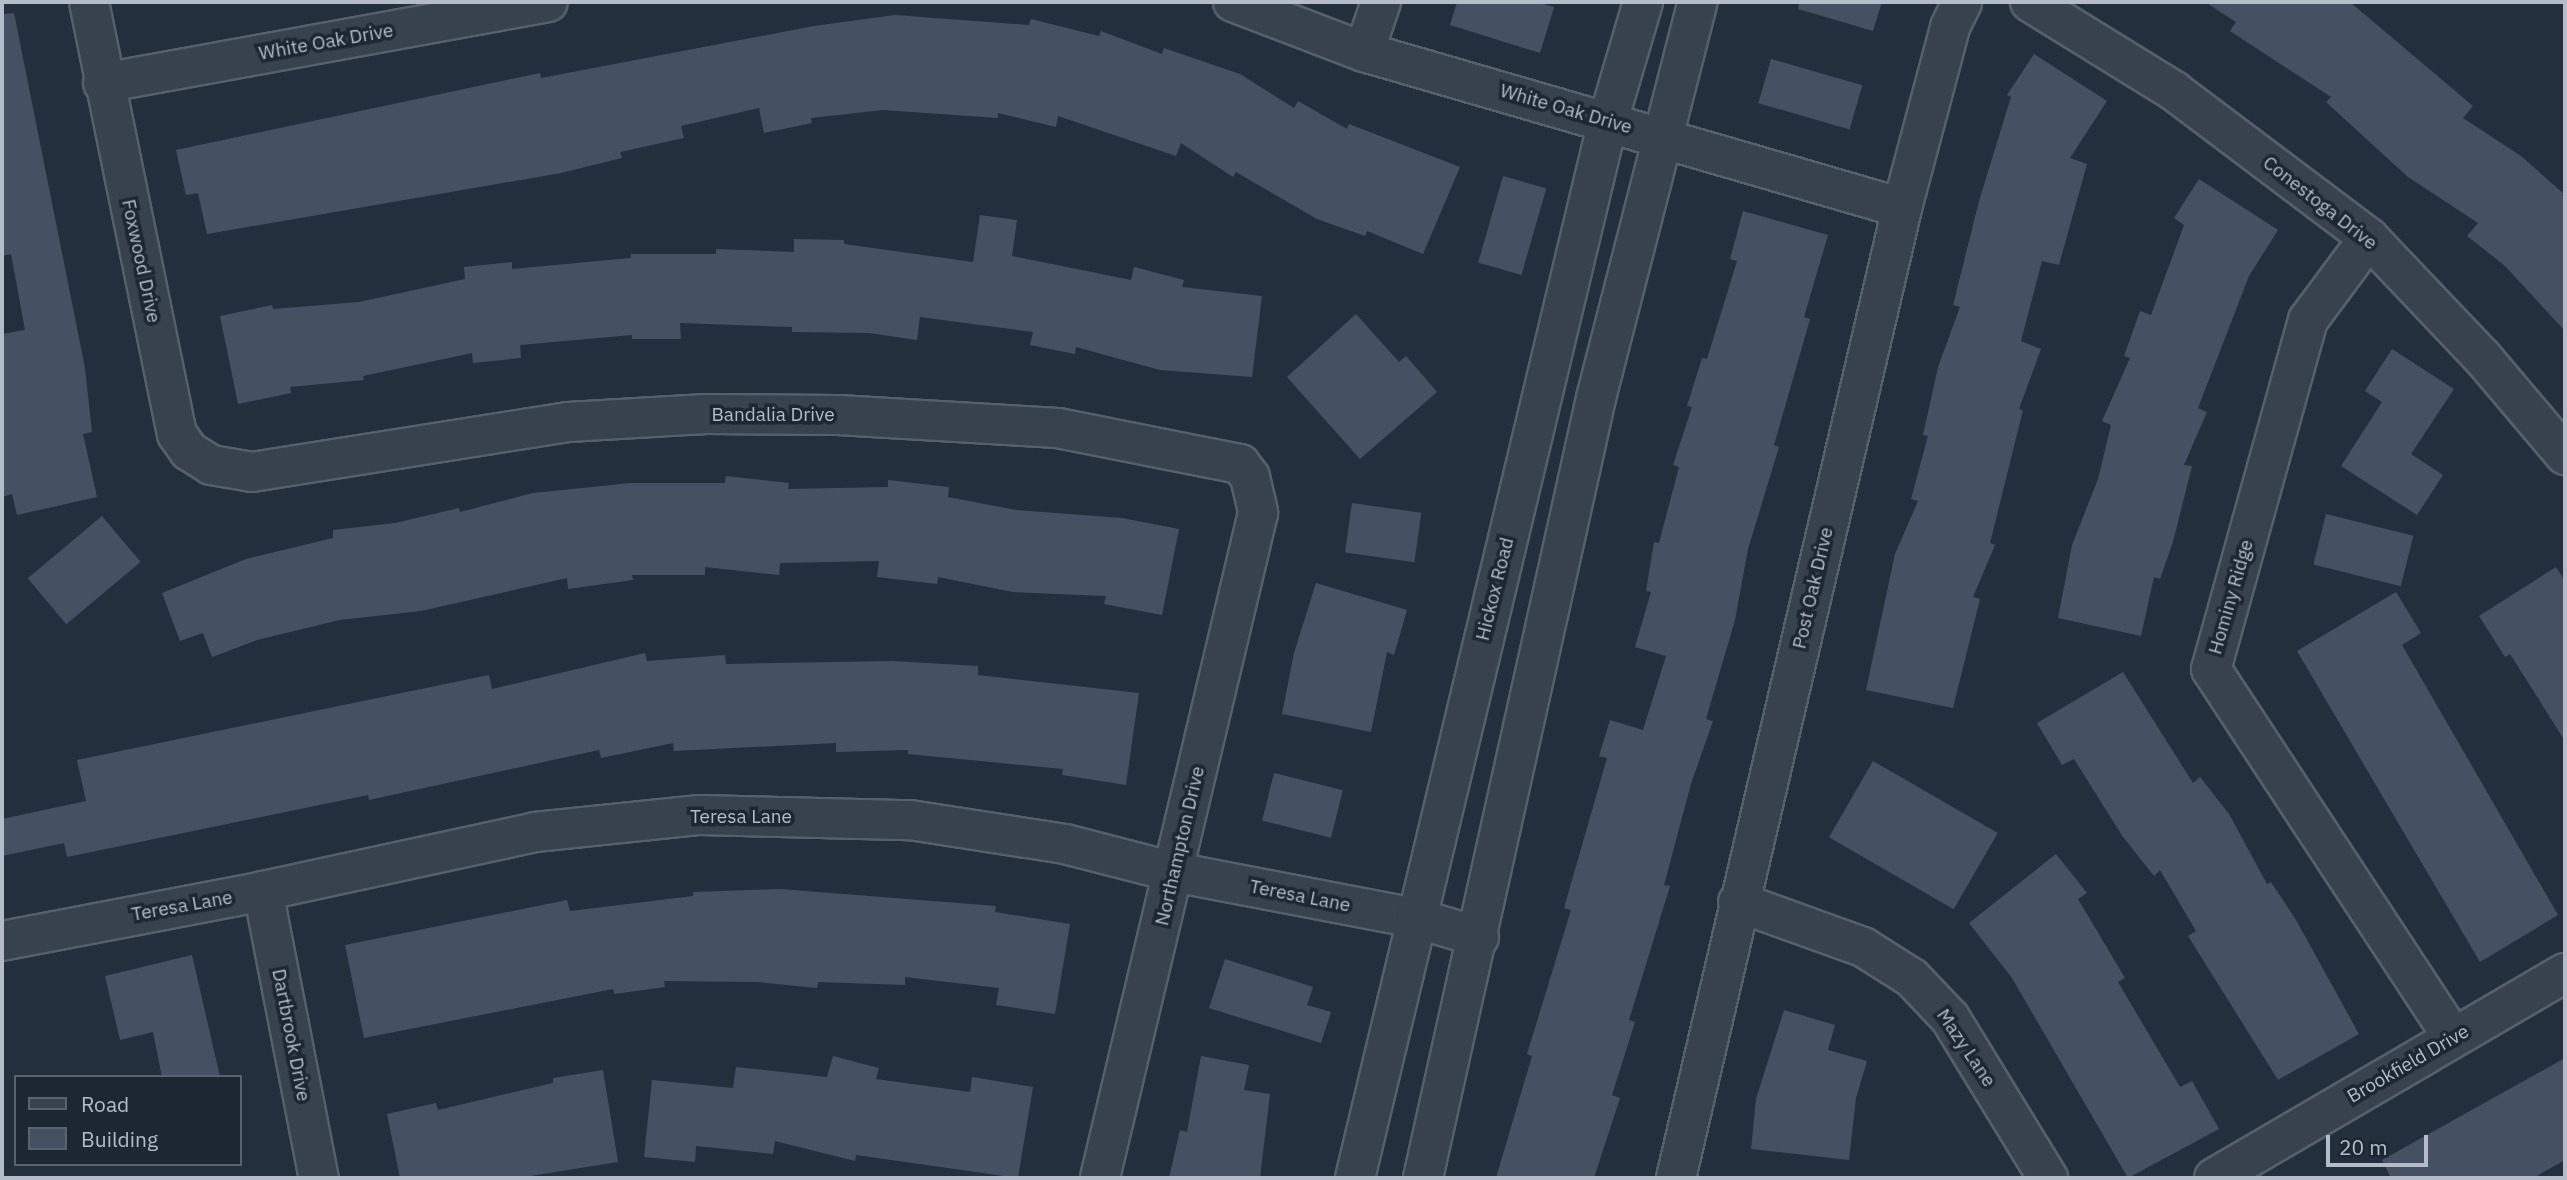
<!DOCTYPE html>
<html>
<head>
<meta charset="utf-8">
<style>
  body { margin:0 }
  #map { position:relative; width:2567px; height:1180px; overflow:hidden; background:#242f3e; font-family:"IBM Plex Sans",sans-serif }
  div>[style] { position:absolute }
  .building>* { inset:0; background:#455162; transform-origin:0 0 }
  .roads { filter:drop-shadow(2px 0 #565f6c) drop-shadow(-2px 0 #565f6c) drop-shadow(0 2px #565f6c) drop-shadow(0 -2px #565f6c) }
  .minor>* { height:38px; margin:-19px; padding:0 19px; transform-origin:19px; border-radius:19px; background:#38414e }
  .tertiary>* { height:38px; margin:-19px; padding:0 19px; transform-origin:19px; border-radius:19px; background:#38414e }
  span { translate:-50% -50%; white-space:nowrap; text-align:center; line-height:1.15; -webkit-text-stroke:7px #1d2633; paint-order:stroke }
  .street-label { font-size:19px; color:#b4bcc9 }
  .frame { position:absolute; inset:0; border:4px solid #b4bcc9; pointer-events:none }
  .legend { position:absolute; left:14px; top:1075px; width:228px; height:91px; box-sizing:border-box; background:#1d2633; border:2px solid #59626f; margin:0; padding:9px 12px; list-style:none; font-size:21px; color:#b4bcc9 }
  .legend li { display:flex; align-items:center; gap:14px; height:35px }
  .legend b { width:35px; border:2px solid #59626f }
  .scale { position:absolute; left:2326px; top:1135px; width:102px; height:32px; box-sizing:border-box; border:4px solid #b4bcc9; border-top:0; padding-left:9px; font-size:21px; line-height:24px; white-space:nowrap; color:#b4bcc9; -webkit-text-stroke:5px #1d2633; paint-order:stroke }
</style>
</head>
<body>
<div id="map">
  <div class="building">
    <i style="clip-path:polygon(1457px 2px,1536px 2px,1554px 7px,1540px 53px,1450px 25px)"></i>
    <i style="clip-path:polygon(1799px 2px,1882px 2px,1873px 31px,1798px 9px)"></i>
    <i style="clip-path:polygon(2205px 2px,2350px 2px,2473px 106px,2463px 118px,2521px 156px,2565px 195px,2565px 331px,2504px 265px,2467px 236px,2478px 223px,2408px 177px,2326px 102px,2331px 97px,2230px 31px,2236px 22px)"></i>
    <i style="clip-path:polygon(14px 13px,85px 368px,92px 432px,83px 434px,97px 497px,17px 515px,12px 494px,2px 497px,2px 334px,25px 330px,11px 254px,2px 256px,2px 14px)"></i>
    <i style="clip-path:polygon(895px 15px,1029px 25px,1031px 19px,1099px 36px,1101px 31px,1162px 54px,1164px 48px,1240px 74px,1294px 108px,1298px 101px,1347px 129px,1349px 124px,1460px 167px,1423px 254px,1367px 231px,1365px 236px,1317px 219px,1236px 172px,1233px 177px,1181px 143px,1176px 156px,1058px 116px,1056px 127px,998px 113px,998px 118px,883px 110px,811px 118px,812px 123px,764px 133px,759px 108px,681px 126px,684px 138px,620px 152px,622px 158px,561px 173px,207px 234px,198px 193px,186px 195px,176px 150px,540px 73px,541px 78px,814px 26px)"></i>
    <i style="clip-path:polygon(2034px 54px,2107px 101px,2070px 158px,2087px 164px,2059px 265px,2042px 261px,2021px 341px,2041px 349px,2019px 409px,2023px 410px,1990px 543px,1995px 545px,1973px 597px,1980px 599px,1953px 708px,1866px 690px,1895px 554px,1918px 501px,1911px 499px,1928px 436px,1923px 435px,1938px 367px,1960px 307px,1953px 305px,1979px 201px,2011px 97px,2007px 95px)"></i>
    <i style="left:1771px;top:59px;width:95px;height:46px;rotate:16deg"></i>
    <i style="left:1503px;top:176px;width:45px;height:90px;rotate:16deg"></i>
    <i style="clip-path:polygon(2199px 179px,2278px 230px,2249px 276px,2198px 408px,2207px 412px,2184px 465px,2192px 466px,2173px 542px,2160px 579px,2154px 577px,2141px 636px,2058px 618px,2072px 545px,2098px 479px,2111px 425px,2102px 421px,2130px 358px,2124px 356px,2140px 311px,2151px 315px,2184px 225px,2174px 218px)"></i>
    <i style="clip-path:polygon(1743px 211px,1828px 235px,1804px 317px,1810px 319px,1774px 445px,1779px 447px,1748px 549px,1735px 620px,1706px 719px,1713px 721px,1691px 784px,1664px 885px,1670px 886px,1629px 1020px,1635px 1022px,1612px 1095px,1620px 1098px,1594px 1178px,1496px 1178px,1532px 1056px,1527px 1054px,1571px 910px,1564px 908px,1607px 758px,1599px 756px,1610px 720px,1643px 730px,1666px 656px,1635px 647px,1651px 592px,1646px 591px,1654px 542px,1659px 543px,1679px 467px,1673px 465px,1692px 407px,1687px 406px,1702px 358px,1707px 359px,1737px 261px,1730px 259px)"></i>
    <i style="clip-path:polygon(980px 215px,1017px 220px,1012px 256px,1131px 280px,1134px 267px,1184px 280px,1182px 287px,1262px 296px,1252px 377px,1160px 370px,1076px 347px,1075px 354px,1030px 345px,1033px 332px,920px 317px,917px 340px,869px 333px,792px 332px,792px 327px,680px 323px,681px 339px,632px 339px,632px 335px,520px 345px,521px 358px,473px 363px,472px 353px,363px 376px,364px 380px,290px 387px,291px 393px,238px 404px,220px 316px,272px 305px,273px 309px,359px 302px,465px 279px,464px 267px,512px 262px,512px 269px,631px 258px,631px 254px,716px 254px,716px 249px,794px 252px,794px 239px,844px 240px,844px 244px,973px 262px)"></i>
    <i style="clip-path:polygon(1356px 314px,1399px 362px,1406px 356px,1437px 392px,1360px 459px,1287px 377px)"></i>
    <i style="clip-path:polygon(2392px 349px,2454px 389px,2411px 454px,2443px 475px,2417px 515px,2341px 466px,2382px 402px,2365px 391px)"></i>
    <i style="clip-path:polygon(726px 476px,789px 483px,788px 489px,888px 487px,888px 480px,949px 487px,948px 497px,1016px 510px,1122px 518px,1179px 529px,1162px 615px,1104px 604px,1106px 596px,1013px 592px,938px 577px,937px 584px,877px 577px,879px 561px,780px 563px,779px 575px,705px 567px,705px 575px,632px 575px,633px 580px,568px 589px,567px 578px,421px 611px,340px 620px,257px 640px,212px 657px,203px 633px,180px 641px,162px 593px,246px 559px,333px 538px,333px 530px,395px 523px,459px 508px,460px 512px,533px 493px,631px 483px,725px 483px)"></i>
    <i style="left:1352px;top:503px;width:70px;height:50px;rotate:8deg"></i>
    <i style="left:2326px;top:514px;width:90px;height:52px;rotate:14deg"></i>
    <i style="left:102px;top:516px;width:60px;height:97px;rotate:50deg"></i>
    <i style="clip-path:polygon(2556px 567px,2565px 581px,2565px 741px,2510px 654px,2505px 657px,2479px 616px)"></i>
    <i style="clip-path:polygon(1316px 583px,1407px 610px,1394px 655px,1387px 652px,1371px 732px,1282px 714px,1294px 653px)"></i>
    <i style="clip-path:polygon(2396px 592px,2421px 633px,2402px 645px,2558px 915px,2480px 962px,2297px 651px)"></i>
    <i style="clip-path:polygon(645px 653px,647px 661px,725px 655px,726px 664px,892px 661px,978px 666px,978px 675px,1139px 693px,1126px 785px,1062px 775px,1063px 769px,908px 754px,908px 750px,836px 752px,836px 743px,674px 751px,673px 743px,601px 758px,599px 750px,369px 800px,368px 795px,67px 857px,64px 843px,2px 856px,2px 819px,86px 801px,77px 760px,489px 675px,492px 689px)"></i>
    <i style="clip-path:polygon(2123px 672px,2193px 783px,2200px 777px,2229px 814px,2267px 884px,2271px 882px,2296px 920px,2359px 1034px,2278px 1080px,2188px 936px,2196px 931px,2160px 870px,2154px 876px,2123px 837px,2074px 759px,2062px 765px,2037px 723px)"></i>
    <i style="left:1873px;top:761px;width:144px;height:88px;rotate:30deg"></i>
    <i style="left:1274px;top:773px;width:71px;height:49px;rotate:14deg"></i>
    <i style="clip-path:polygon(2056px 854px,2087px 893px,2078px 899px,2125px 978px,2118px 982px,2180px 1087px,2192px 1081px,2219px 1129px,2128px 1178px,2012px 978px,1969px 923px)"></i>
    <i style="clip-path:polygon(780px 889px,996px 906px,995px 912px,1070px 924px,1055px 1014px,996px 1005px,999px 988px,905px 977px,905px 985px,818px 982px,817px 988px,758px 982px,664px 981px,665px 987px,614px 994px,613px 989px,364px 1038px,345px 945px,567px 900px,570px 911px,693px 896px,693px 892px)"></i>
    <i style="clip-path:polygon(192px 955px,220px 1077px,162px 1077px,153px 1032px,120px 1040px,105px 976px)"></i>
    <i style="clip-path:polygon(1225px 959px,1313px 987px,1307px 1005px,1331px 1012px,1321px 1043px,1209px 1008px)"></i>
    <i style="clip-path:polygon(1784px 1010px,1835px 1025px,1828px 1050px,1867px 1061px,1856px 1098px,1849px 1160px,1751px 1149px,1756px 1099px)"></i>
    <i style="clip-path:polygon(833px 1056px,879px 1068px,876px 1079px,970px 1092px,972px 1077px,1033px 1087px,1018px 1178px,856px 1155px,855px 1161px,775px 1141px,773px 1154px,696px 1146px,695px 1162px,644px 1157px,652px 1080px,733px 1088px,736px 1067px,827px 1077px)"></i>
    <i style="clip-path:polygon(1201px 1056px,1249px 1065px,1244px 1090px,1270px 1094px,1260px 1178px,1169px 1178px,1180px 1130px,1187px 1132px)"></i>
    <i style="clip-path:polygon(2565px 1058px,2565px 1160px,2533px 1178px,2391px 1178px,2382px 1160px)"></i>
    <i style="clip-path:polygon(603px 1070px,618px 1162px,518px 1178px,400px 1178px,387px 1114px,436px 1103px,438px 1110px,553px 1083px,553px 1078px)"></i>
  </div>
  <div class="roads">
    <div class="minor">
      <i style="left:89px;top:2px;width:441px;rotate:78.5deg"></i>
      <i style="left:177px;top:434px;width:21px;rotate:55deg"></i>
      <i style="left:189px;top:451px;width:26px;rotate:32deg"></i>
      <i style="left:211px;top:465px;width:42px;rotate:9.7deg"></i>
      <i style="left:252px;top:472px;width:320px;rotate:-9deg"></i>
      <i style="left:568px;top:422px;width:138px;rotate:-3.3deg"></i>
      <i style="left:706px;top:414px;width:132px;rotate:0.4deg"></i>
      <i style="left:838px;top:415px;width:220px;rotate:3.4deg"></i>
      <i style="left:1058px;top:428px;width:186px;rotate:11.2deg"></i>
      <i style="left:1240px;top:464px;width:16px;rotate:52deg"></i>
      <i style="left:1250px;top:477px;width:37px;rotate:77deg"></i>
      <i style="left:1258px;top:513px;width:684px;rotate:103.37deg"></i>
      <i style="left:1233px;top:2px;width:140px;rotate:20.9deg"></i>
      <i style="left:1364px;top:52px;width:560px;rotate:16.17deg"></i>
      <i style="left:2030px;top:2px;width:169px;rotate:31.7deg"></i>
      <i style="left:2174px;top:91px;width:244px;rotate:37deg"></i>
      <i style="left:2369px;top:238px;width:166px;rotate:46.5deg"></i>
      <i style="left:2483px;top:358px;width:127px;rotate:49.8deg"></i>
      <i style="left:1364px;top:52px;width:53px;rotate:-71.2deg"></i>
      <i style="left:103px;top:83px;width:452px;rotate:-10.3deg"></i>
      <i style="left:2369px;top:238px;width:102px;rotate:126.6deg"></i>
      <i style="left:2308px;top:320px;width:362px;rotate:105.5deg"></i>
      <i style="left:2211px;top:669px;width:441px;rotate:56.7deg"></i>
      <i style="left:263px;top:891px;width:292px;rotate:79deg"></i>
      <i style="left:1738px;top:902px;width:133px;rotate:19.8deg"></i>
      <i style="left:1863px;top:947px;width:58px;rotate:32.3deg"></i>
      <i style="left:1912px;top:978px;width:55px;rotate:46.5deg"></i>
      <i style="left:1950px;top:1018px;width:188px;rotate:58.5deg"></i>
      <i style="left:2px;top:941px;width:266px;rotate:-10.8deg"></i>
      <i style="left:263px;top:891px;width:278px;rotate:-12.2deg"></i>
      <i style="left:535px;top:832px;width:166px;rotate:-5.9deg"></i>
      <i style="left:700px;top:815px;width:210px;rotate:1.4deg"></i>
      <i style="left:910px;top:820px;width:157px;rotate:8.8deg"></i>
      <i style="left:1065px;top:844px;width:113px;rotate:14.4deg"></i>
      <i style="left:1174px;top:872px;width:246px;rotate:10.8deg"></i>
      <i style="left:1416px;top:918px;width:66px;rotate:16.8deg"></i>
      <i style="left:1676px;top:1178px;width:996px;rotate:-76.88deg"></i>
      <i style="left:1902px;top:208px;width:187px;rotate:-75.1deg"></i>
      <i style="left:1950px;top:27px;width:28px;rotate:-64deg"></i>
      <i style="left:2214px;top:1178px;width:406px;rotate:-30.3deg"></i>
    </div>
    <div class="tertiary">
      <i style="left:1355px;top:1178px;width:1087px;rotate:-76.54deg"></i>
      <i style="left:1608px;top:121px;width:124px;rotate:-73.6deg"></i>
      <i style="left:1423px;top:1178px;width:799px;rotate:-77.49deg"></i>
      <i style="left:1596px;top:398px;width:409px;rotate:-75.6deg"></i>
    </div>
  </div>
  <div class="street-label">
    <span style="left:326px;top:42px;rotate:-10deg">White Oak Drive</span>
    <span style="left:1566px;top:109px;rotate:16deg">White Oak Drive</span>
    <span style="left:2320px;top:203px;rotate:38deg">Conestoga Drive</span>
    <span style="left:141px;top:261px;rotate:78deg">Foxwood Drive</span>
    <span style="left:773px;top:415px">Bandalia Drive</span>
    <span style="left:1813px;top:588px;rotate:-77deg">Post Oak Drive</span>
    <span style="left:1495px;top:589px;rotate:-76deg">Hickox Road</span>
    <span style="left:2231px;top:597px;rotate:-74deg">Hominy Ridge</span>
    <span style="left:741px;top:817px">Teresa Lane</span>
    <span style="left:1180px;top:846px;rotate:-77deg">Northampton Drive</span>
    <span style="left:1300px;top:896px;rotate:11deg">Teresa Lane</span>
    <span style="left:182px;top:906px;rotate:-10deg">Teresa Lane</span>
    <span style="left:291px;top:1035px;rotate:79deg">Dartbrook Drive</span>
    <span style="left:1966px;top:1048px;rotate:56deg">Mazy Lane</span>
    <span style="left:2408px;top:1064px;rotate:-30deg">Brookfield Drive</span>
  </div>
  <div class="frame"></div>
  <ul class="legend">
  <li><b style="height:9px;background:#38414e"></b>Road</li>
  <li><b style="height:19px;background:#455162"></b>Building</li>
  </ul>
  <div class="scale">20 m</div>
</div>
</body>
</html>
